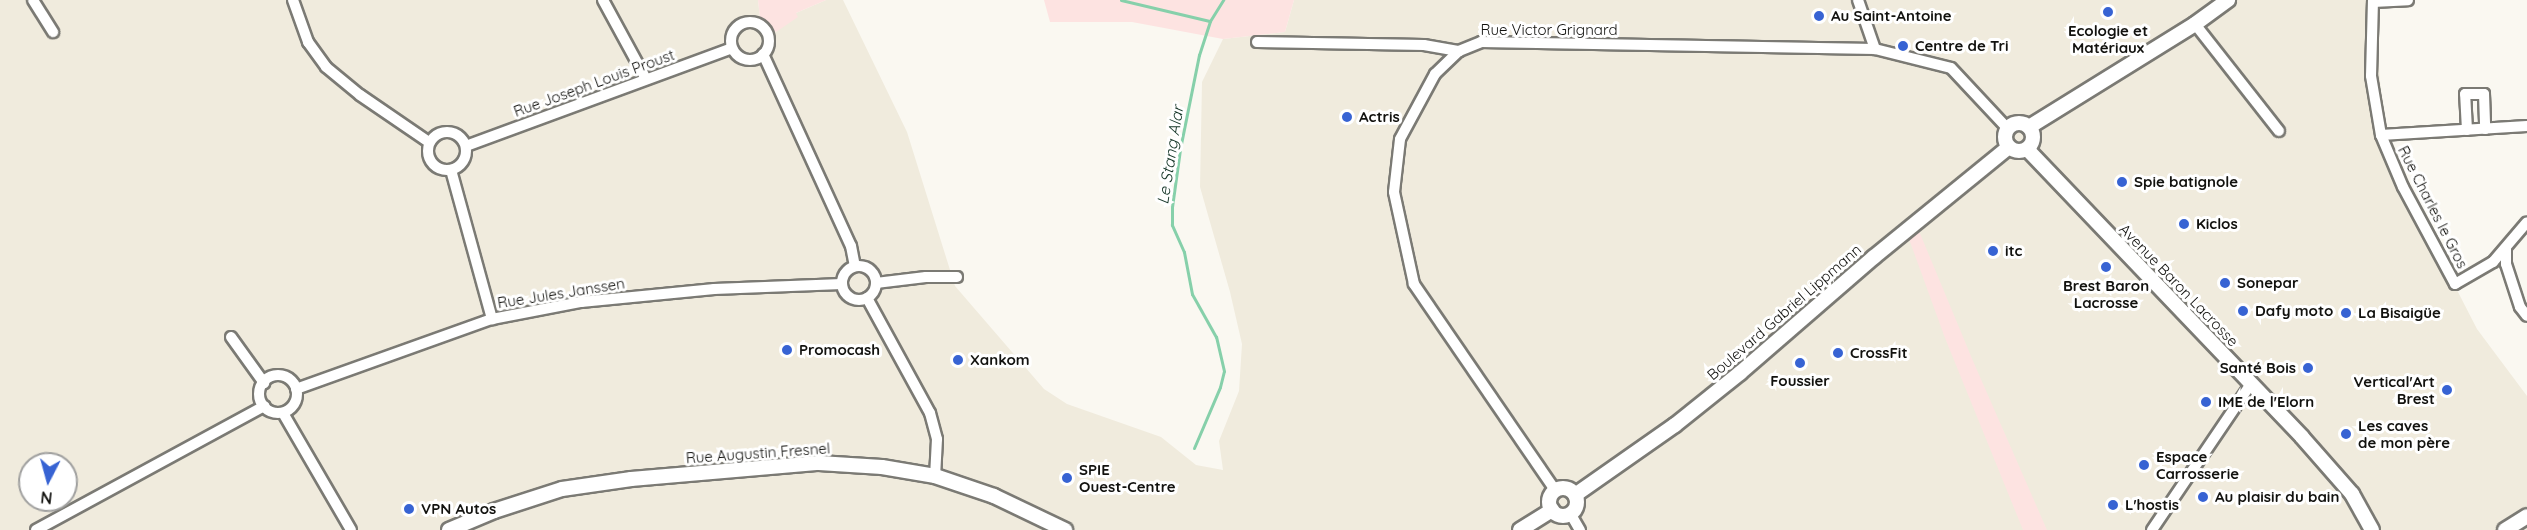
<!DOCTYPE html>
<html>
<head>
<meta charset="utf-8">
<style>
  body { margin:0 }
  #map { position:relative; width:2527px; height:530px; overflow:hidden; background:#faf8f1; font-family:Quicksand,sans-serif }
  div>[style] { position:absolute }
  .built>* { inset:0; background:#f0ebdd }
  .green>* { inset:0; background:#fde3e1 }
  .stream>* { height:3px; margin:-1.5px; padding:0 1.5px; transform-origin:1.5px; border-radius:1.5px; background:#86d0aa }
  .roads { filter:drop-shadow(2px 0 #7b7a74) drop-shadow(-2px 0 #7b7a74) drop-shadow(0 2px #7b7a74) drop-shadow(0 -2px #7b7a74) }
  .minor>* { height:10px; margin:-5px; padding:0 5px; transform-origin:5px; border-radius:5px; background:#fff }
  .minor>.ring { margin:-5px; padding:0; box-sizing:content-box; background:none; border:10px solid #fff; border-radius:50% }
  .tertiary>* { height:14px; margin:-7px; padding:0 7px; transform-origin:7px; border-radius:7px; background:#fff }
  .tertiary>.ring { margin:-7px; padding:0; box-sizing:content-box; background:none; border:14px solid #fff; border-radius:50% }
  .dots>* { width:16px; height:16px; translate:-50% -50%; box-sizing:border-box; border:3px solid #fff; border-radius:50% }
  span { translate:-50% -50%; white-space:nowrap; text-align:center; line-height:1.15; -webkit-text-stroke:6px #fff; paint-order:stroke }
  .poi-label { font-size:15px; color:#12120f; font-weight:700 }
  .left { translate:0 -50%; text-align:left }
  .right { translate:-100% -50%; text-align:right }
  .street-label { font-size:15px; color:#12120f }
  .water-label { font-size:16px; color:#113223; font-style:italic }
  .north { position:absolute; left:18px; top:452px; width:60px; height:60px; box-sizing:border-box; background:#fff; border:2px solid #a0a09f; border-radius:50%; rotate:186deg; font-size:16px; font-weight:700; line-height:24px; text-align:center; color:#12120f }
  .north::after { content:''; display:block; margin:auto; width:21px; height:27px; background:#3763d3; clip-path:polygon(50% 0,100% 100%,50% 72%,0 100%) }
</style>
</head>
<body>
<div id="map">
  <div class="built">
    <i style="clip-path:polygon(evenodd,0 0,758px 0,760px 18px,776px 32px,796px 13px,826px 0,843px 0,907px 132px,955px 286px,1044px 389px,1067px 404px,1161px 437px,1196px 465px,1223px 470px,1219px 441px,1239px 391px,1242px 344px,1230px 292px,1200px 187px,1202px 82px,1223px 39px,1285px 32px,1294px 0,2374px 0,2384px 134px,2439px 255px,2477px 329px,2527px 396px,2527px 530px,0 530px,0 0,30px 464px,66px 464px,66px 500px,30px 500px,30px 464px)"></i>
  </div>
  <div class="green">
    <i style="clip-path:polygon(758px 0,826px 0,796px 13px,798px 17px,776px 32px,760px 18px)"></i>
    <i style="clip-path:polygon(1044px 0,1294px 0,1285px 32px,1223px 39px,1132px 22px,1050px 22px)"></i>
    <i style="clip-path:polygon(1919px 231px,1973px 361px,2047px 530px,2023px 530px,1945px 338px,1909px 239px)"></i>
  </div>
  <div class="stream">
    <i style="left:1121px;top:0;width:91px;rotate:13.3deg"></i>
    <i style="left:1194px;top:448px;width:66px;rotate:-66.9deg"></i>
    <i style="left:1220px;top:387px;width:16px;rotate:-76deg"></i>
    <i style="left:1224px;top:371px;width:35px;rotate:-103deg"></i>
    <i style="left:1216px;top:337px;width:49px;rotate:-119.2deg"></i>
    <i style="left:1192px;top:294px;width:43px;rotate:-100.8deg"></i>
    <i style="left:1184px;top:252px;width:30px;rotate:-114deg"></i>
    <i style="left:1172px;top:225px;width:18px;rotate:-90deg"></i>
    <i style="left:1172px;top:207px;width:59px;rotate:-82.1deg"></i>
    <i style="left:1180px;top:149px;width:96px;rotate:-78.6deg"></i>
    <i style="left:1199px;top:55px;width:36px;rotate:-72deg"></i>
    <i style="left:1210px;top:21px;width:25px;rotate:-58deg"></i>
  </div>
  <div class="roads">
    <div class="minor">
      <i style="left:33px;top:0;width:38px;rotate:58deg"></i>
      <i style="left:293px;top:0;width:45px;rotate:70.3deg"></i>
      <i style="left:308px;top:42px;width:31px;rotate:54deg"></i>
      <i style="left:326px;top:67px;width:44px;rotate:39.5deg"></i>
      <i style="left:360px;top:95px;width:83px;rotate:34.3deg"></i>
      <i style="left:603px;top:0;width:90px;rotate:61.4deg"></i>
      <i style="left:1858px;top:0;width:52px;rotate:70.9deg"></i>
      <i style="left:2373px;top:0;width:76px;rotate:91.5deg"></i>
      <i style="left:2371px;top:76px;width:60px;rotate:80.4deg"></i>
      <i style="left:2381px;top:135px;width:56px;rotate:67.1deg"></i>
      <i style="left:2403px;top:187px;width:110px;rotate:61.8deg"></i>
      <i style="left:2455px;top:284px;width:44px;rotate:-30.1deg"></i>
      <i style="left:2493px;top:262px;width:52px;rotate:-49.6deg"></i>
      <i style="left:2373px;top:2px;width:35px;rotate:-3deg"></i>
      <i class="ring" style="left:731px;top:22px;width:28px;height:28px"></i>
      <i style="left:2195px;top:24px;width:136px;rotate:51.9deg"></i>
      <i style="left:1257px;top:42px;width:167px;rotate:1deg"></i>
      <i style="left:1424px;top:45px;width:36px;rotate:10deg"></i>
      <i style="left:763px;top:54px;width:211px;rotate:65.4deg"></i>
      <i style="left:851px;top:246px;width:20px;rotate:79deg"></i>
      <i style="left:2467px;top:130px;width:36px;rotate:-93deg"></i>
      <i style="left:2465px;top:94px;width:19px"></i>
      <i style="left:2484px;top:94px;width:35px;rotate:88deg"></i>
      <i class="ring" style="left:428px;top:132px;width:28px;height:28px"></i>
      <i style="left:2381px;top:135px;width:146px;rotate:-3.5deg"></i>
      <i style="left:466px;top:146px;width:283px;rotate:-20.2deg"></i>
      <i style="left:451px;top:170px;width:155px;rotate:74.6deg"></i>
      <i style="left:2506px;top:249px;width:15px;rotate:90deg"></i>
      <i style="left:2506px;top:264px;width:45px;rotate:72deg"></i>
      <i style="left:2520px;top:307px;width:11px;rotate:52deg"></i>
      <i class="ring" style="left:842px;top:266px;width:24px;height:24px"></i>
      <i style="left:876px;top:283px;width:50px;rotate:-6.8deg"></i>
      <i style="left:926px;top:277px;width:31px"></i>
      <i style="left:867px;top:298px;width:131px;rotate:61.3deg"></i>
      <i style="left:930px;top:413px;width:27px;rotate:75deg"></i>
      <i style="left:937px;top:439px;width:37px;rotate:93deg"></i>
      <i style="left:231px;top:337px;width:57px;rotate:54.3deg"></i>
      <i class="ring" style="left:259px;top:375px;width:28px;height:28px"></i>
      <i style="left:296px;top:389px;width:208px;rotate:-19.7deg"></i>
      <i style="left:492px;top:319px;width:91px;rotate:-10.8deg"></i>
      <i style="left:581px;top:302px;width:134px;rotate:-5.6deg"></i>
      <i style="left:714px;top:289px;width:128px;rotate:-2.2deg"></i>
      <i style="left:283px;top:413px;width:135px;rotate:59.8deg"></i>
      <i style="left:1555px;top:490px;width:250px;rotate:-124.4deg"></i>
      <i style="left:1414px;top:284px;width:94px;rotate:-102.3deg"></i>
      <i style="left:1394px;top:192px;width:53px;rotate:-83.5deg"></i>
      <i style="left:1400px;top:139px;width:74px;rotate:-61.7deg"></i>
      <i style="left:1435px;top:74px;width:33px;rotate:-44deg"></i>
      <i style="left:1459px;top:51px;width:24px;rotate:-22deg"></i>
      <i style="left:1481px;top:42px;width:394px;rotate:1deg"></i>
      <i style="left:1875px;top:49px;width:78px;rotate:14deg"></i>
      <i style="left:1951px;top:68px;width:83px;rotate:46.9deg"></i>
      <i style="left:1570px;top:513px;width:20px;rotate:60deg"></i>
      <i style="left:36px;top:530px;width:260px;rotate:-28.5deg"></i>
      <i style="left:2152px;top:530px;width:176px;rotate:-55.9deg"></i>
    </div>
    <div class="tertiary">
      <i class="ring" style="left:2005px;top:123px;width:14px;height:14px"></i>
      <i style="left:2029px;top:127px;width:195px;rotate:-31.8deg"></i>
      <i style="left:2195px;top:24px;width:41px;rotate:-36deg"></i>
      <i style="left:2027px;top:149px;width:398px;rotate:46.3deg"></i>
      <i style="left:2302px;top:437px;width:76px;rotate:48.7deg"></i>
      <i style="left:2352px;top:494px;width:41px;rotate:60.9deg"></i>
      <i class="ring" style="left:1549px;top:488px;width:14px;height:14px"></i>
      <i style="left:1575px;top:495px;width:122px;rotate:-35deg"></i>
      <i style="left:1675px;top:425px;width:83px;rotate:-38.7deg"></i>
      <i style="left:1740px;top:373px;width:177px;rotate:-40.9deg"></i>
      <i style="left:1874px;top:257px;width:174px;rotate:-39.2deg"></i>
      <i style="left:449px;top:530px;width:49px;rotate:-22.9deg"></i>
      <i style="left:494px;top:511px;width:71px;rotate:-17.9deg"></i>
      <i style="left:562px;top:489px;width:70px;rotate:-8.2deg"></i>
      <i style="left:631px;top:479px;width:189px;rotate:-4.9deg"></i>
      <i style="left:819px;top:463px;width:63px;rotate:3.6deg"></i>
      <i style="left:882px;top:467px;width:54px;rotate:9.6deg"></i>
      <i style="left:935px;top:476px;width:62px;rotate:18.7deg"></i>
      <i style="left:994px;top:496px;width:79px;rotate:25.6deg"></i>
      <i style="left:1520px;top:530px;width:38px;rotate:-32deg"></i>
      <i style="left:2505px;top:530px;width:26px;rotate:-32deg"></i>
    </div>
  </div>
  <div class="dots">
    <i style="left:2108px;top:12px;background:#3763d3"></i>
    <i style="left:1819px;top:16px;background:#3763d3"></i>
    <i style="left:1903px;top:46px;background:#3763d3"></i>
    <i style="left:1347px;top:117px;background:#3763d3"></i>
    <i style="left:2122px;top:182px;background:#3763d3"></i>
    <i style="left:2184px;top:224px;background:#3763d3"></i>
    <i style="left:1993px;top:251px;background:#3763d3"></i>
    <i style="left:2106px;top:267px;background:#3763d3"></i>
    <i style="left:2225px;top:283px;background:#3763d3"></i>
    <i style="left:2243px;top:311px;background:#3763d3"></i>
    <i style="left:2346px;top:313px;background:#3763d3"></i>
    <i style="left:787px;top:350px;background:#3763d3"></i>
    <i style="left:1838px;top:353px;background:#3763d3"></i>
    <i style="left:958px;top:360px;background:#3763d3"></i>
    <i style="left:1800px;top:363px;background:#3763d3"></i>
    <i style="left:2308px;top:368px;background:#3763d3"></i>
    <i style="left:2447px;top:390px;background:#3763d3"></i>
    <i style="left:2206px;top:402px;background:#3763d3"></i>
    <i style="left:2346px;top:434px;background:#3763d3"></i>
    <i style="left:2144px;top:465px;background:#3763d3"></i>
    <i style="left:1067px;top:478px;background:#3763d3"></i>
    <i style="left:2203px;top:497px;background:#3763d3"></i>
    <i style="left:2113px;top:505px;background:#3763d3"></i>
    <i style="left:409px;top:509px;background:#3763d3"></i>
  </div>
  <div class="poi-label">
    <span class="left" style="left:1831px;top:16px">Au Saint-Antoine</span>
    <span style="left:2108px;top:39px">Ecologie et<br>Matériaux</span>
    <span class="left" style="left:1915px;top:46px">Centre de Tri</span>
    <span class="left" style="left:1359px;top:117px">Actris</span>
    <span class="left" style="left:2134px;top:182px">Spie batignole</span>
    <span class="left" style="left:2196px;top:224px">Kiclos</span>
    <span class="left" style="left:2005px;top:251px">itc</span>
    <span class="left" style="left:2237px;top:283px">Sonepar</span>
    <span style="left:2106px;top:294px">Brest Baron<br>Lacrosse</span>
    <span class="left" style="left:2255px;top:311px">Dafy moto</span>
    <span class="left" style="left:2358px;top:313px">La Bisaigüe</span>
    <span class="left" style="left:799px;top:350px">Promocash</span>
    <span class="left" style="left:1850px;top:353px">CrossFit</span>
    <span class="left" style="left:970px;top:360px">Xankom</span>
    <span class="right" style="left:2296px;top:368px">Santé Bois</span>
    <span style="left:1800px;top:381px">Foussier</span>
    <span class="right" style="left:2435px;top:390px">Vertical'Art<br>Brest</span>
    <span class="left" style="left:2218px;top:402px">IME de l'Elorn</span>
    <span class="left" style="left:2358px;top:434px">Les caves<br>de mon père</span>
    <span class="left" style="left:2156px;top:465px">Espace<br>Carrosserie</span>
    <span class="left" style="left:1079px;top:478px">SPIE<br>Ouest-Centre</span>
    <span class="left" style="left:2215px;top:497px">Au plaisir du bain</span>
    <span class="left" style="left:2125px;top:505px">L'hostis</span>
    <span class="left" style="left:421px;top:509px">VPN Autos</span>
  </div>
  <div class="street-label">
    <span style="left:1549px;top:30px">Rue Victor Grignard</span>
    <span style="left:594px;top:83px;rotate:-20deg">Rue Joseph Louis Proust</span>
    <span style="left:2433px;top:207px;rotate:63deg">Rue Charles le Gros</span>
    <span style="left:2179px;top:285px;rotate:46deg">Avenue Baron Lacrosse</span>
    <span style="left:561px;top:293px;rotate:-9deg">Rue Jules Janssen</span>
    <span style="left:1784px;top:312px;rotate:-41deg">Boulevard Gabriel Lippmann</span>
    <span style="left:758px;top:453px;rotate:-4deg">Rue Augustin Fresnel</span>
  </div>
  <div class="water-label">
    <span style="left:1170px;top:155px;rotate:-81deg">Le Stang Alar</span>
  </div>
  <div class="north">N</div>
</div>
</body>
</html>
